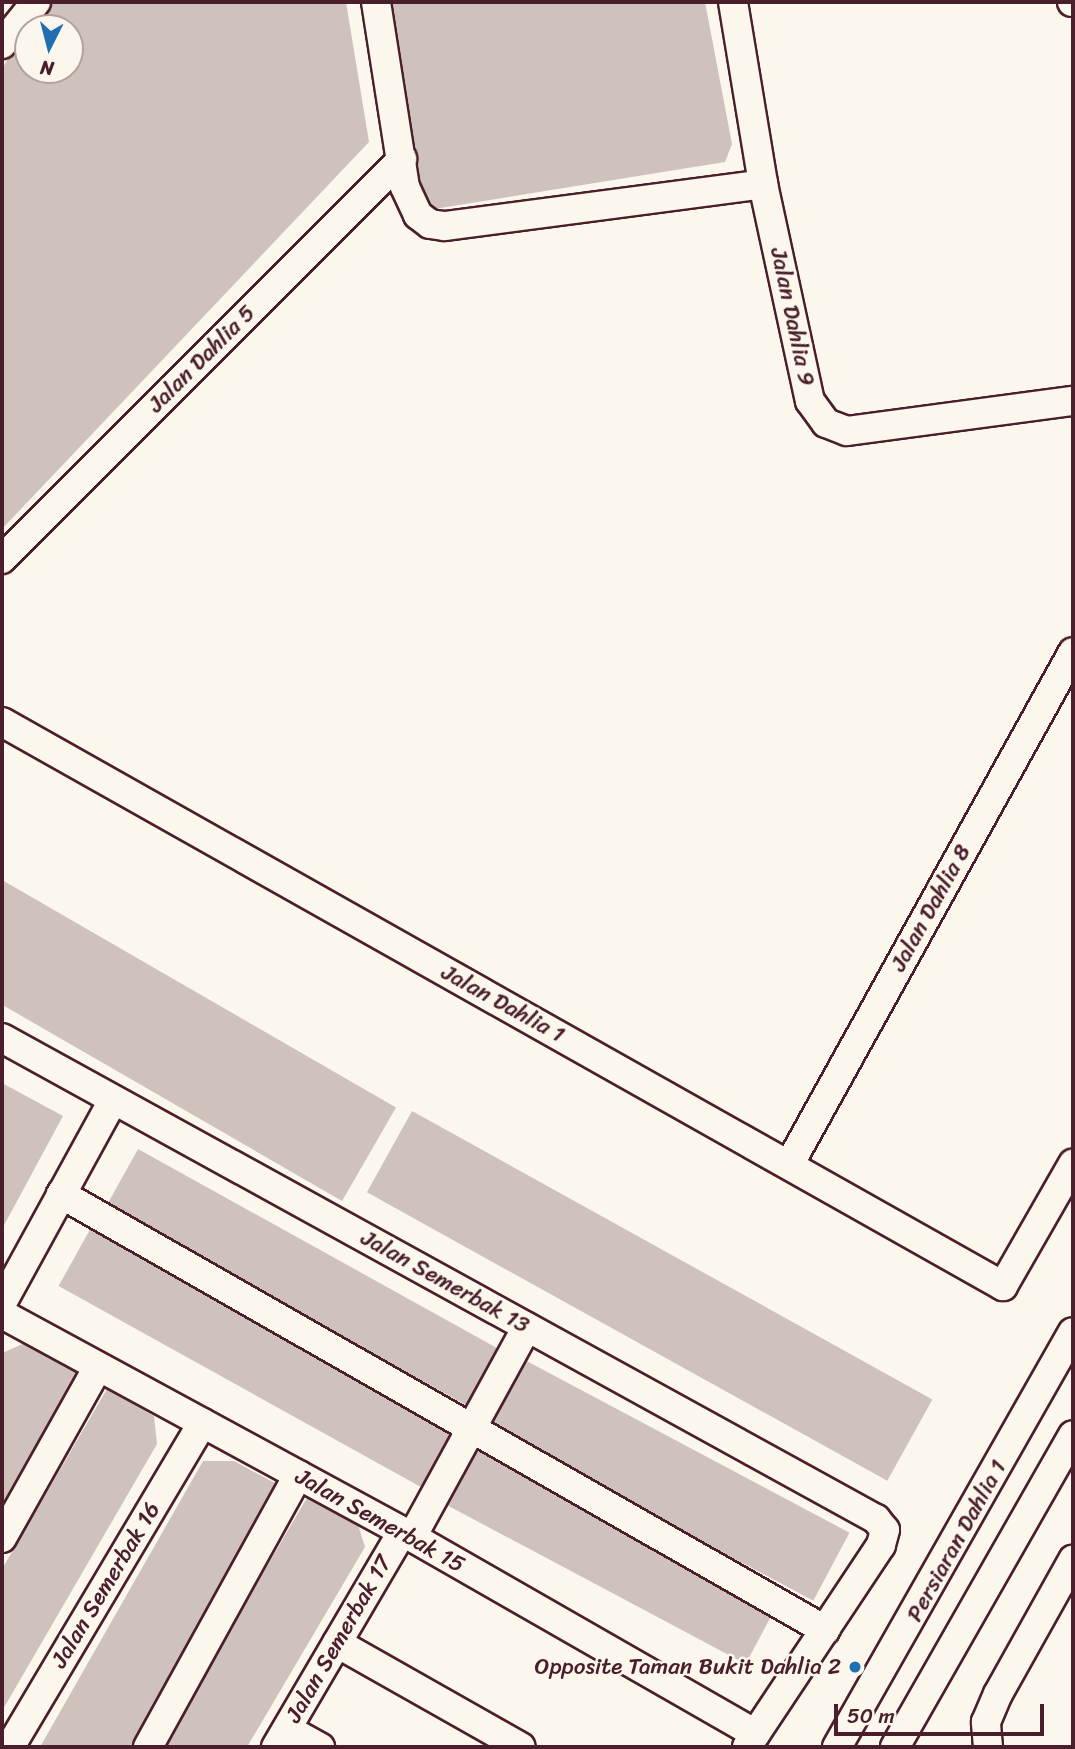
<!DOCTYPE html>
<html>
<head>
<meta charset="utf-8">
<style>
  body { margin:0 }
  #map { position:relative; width:1075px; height:1749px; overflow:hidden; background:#fbf7ec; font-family:Sriracha,sans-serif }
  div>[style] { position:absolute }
  .building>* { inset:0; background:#cfc2bc; transform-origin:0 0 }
  .roads { filter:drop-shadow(2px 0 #4a1f2b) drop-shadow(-2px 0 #4a1f2b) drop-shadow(0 2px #4a1f2b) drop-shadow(0 -2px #4a1f2b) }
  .minor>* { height:28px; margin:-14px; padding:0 14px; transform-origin:14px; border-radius:14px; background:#fbf7ec }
  .dots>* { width:19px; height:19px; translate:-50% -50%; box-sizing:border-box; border:4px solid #fbf7ec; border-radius:50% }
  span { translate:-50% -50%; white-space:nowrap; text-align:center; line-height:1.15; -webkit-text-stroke:5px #fbf7ec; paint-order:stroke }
  .street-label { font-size:23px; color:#4a1f2b }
  .poi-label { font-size:23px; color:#4a1f2b }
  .right { translate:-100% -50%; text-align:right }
  .frame { position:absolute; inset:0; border:4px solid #4a1f2b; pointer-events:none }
  .north { position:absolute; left:14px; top:14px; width:70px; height:70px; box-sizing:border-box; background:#fbf7ec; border:2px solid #b4a19f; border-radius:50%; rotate:186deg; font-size:19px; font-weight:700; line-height:28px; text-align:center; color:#4a1f2b }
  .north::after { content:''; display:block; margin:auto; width:24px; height:32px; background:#1f6fb2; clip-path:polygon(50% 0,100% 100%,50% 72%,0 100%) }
  .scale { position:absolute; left:834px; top:1704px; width:210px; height:32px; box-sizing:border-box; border:4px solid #4a1f2b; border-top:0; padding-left:9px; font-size:21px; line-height:24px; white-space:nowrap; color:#4a1f2b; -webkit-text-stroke:5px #fbf7ec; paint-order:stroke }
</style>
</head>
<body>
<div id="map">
  <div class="building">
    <i style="clip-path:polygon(evenodd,41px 2px,346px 2px,369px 142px,2px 529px,2px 69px,41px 2px,28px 28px,70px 28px,70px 70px,28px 70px,28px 28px)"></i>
    <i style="clip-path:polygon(386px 2px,705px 2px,732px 144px,725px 162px,422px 211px)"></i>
    <i style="left:2px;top:880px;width:455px;height:108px;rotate:30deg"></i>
    <i style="clip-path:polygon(2px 1083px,63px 1116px,2px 1229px)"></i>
    <i style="left:412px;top:1111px;width:595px;height:93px;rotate:29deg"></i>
    <i style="left:138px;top:1149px;width:415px;height:65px;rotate:29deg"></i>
    <i style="left:93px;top:1224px;width:423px;height:71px;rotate:29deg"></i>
    <i style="clip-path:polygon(25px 1343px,84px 1375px,2px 1522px,2px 1353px)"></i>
    <i style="left:521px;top:1358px;width:372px;height:77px;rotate:28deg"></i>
    <i style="clip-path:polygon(107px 1389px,154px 1416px,157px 1444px,2px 1711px,2px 1569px)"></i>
    <i style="left:473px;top:1442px;width:345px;height:68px;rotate:28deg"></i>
    <i style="clip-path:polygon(203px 1461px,234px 1461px,284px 1488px,137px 1747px,40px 1747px)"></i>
    <i style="clip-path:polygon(308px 1496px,358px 1525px,365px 1547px,247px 1747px,161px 1747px)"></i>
  </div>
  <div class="roads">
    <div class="minor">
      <i style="left:376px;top:2px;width:187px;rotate:81.1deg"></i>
      <i style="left:405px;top:187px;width:31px;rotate:65deg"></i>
      <i style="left:418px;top:215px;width:15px;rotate:37deg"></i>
      <i style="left:430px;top:224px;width:15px;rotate:8deg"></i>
      <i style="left:445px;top:226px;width:321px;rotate:-7.5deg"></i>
      <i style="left:733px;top:2px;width:184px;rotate:80.6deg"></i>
      <i style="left:763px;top:184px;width:222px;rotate:77.8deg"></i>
      <i style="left:810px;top:401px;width:27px;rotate:54deg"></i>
      <i style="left:826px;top:423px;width:22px;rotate:21deg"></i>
      <i style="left:847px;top:431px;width:228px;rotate:-7.6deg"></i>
      <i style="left:1072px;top:2px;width:1px"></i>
      <i style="left:2px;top:44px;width:54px;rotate:-51deg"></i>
      <i style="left:2px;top:559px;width:566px;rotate:-45deg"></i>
      <i style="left:2px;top:722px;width:1149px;rotate:29.4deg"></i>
      <i style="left:1003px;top:1286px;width:141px;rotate:-60.2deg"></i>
      <i style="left:2px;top:1038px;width:998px;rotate:28.83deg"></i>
      <i style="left:876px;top:1519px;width:14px;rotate:51deg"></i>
      <i style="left:885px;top:1530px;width:16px;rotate:105deg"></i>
      <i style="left:881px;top:1545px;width:242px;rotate:123.6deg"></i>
      <i style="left:789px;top:1165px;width:586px;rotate:-61.03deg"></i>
      <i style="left:61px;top:1194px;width:880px;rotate:29.71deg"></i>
      <i style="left:2px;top:1303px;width:231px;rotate:-61.3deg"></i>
      <i style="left:2px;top:1314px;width:467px;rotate:28.5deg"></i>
      <i style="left:412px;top:1537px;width:396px;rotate:29.8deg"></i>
      <i style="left:412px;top:1537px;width:239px;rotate:-61.3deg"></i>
      <i style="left:2px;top:1538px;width:196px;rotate:-60.7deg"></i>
      <i style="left:337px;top:1643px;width:211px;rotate:29.5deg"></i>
      <i style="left:287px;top:1729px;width:38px;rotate:29deg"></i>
      <i style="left:10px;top:1747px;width:377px;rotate:-59.3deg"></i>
      <i style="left:148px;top:1747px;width:311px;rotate:-61.1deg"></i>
      <i style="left:276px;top:1747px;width:249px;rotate:-59.6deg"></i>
      <i style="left:837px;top:1747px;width:477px;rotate:-60.4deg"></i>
      <i style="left:895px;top:1747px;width:359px;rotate:-60.3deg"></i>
      <i style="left:988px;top:1747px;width:25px;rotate:-95deg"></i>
      <i style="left:986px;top:1722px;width:30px;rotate:-67deg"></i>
      <i style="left:998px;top:1694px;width:154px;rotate:-60.8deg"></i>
    </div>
  </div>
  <div class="dots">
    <i style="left:855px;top:1667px;background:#1f6fb2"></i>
  </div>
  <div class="street-label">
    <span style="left:792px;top:317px;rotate:78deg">Jalan Dahlia 9</span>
    <span style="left:202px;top:359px;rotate:-45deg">Jalan Dahlia 5</span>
    <span style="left:931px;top:908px;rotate:-61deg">Jalan Dahlia 8</span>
    <span style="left:503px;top:1004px;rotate:29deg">Jalan Dahlia 1</span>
    <span style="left:445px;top:1282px;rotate:29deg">Jalan Semerbak 13</span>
    <span style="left:380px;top:1521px;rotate:29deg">Jalan Semerbak 15</span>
    <span style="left:957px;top:1541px;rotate:-61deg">Persiaran Dahlia 1</span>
    <span style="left:106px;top:1585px;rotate:-59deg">Jalan Semerbak 16</span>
    <span style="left:339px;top:1639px;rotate:-60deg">Jalan Semerbak 17</span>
  </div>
  <div class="poi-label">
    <span class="right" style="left:841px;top:1667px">Opposite Taman Bukit Dahlia 2</span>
  </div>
  <div class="frame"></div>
  <div class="north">N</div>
  <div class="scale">50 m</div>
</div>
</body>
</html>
